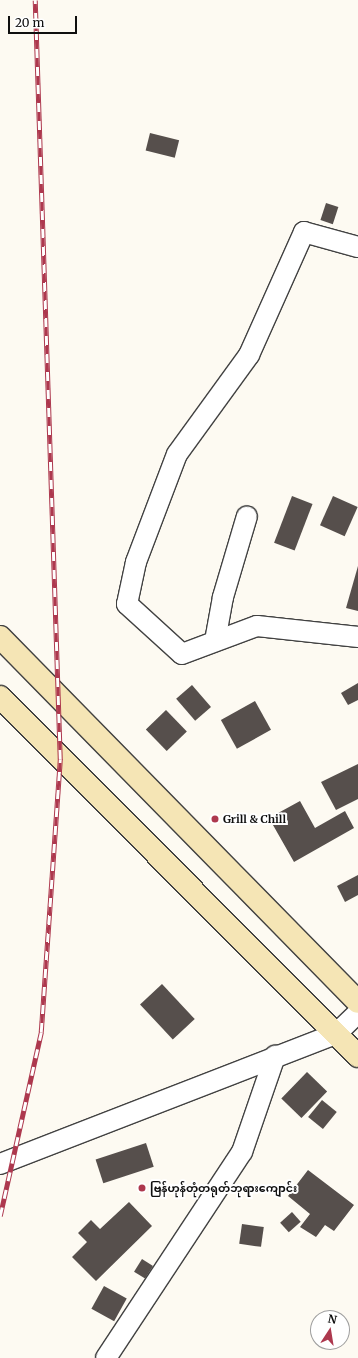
<!DOCTYPE html>
<html>
<head>
<meta charset="utf-8">
<style>
  body { margin:0 }
  #map { position:relative; width:358px; height:1358px; overflow:hidden; background:#fdfaf2; font-family:Merriweather,"Noto Sans Myanmar",serif }
  div>[style] { position:absolute }
  .building>* { inset:0; background:#564f4c; transform-origin:0 0 }
  .roads { filter:drop-shadow(1px 0 #424242) drop-shadow(-1px 0 #424242) drop-shadow(0 1px #424242) drop-shadow(0 -1px #424242) }
  .street>* { height:20px; margin:-10px; padding:0 10px; transform-origin:10px; border-radius:10px; background:#fff }
  .secondary>* { height:22px; margin:-11px; padding:0 11px; transform-origin:11px; border-radius:11px; background:#f5e5b5 }
  .rail>* { height:4.5px; margin-top:-2.25px; transform-origin:0; background:repeating-linear-gradient(90deg,#fff 0 9px,#ad384e 0 18px); box-sizing:border-box; border-block:1px solid #ad384e }
  .dots>* { width:11px; height:11px; translate:-50% -50%; box-sizing:border-box; border:2px solid #fff; border-radius:50% }
  span { translate:-50% -50%; white-space:nowrap; text-align:center; line-height:1.15; -webkit-text-stroke:4px #fff; paint-order:stroke }
  .poi-label { font-size:11px; color:#0f0f0f; font-weight:700 }
  .left { translate:0 -50%; text-align:left }
  .north { position:absolute; left:310px; top:1310px; width:40px; height:40px; box-sizing:border-box; background:#fff; border:1px solid #9f9f9f; border-radius:50%; rotate:12deg; font-size:11px; font-weight:700; line-height:16px; text-align:center; color:#0f0f0f }
  .north::after { content:''; display:block; margin:auto; width:14px; height:18px; background:#ad384e; clip-path:polygon(50% 0,100% 100%,50% 72%,0 100%) }
  .scale { position:absolute; left:8px; top:16px; width:69px; height:18px; box-sizing:border-box; border:2px solid #0f0f0f; border-top:0; padding-left:5px; font-size:12px; line-height:14px; white-space:nowrap; color:#0f0f0f; -webkit-text-stroke:3px #fff; paint-order:stroke }
</style>
</head>
<body>
<div id="map">
  <div class="building">
    <i style="left:150px;top:133px;width:30px;height:18px;rotate:14deg"></i>
    <i style="left:326px;top:203px;width:13px;height:18px;rotate:18deg"></i>
    <i style="left:292px;top:496px;width:22px;height:50px;rotate:21deg"></i>
    <i style="left:333px;top:496px;width:27px;height:32px;rotate:24deg"></i>
    <i style="clip-path:polygon(358px 566px,358px 611px,346px 608px)"></i>
    <i style="clip-path:polygon(358px 683px,358px 700px,348px 705px,341px 693px)"></i>
    <i style="left:192px;top:685px;width:29px;height:21px;rotate:49deg"></i>
    <i style="left:255px;top:701px;width:33px;height:39px;rotate:61deg"></i>
    <i style="left:166px;top:710px;width:30px;height:28px;rotate:46deg"></i>
    <i style="clip-path:polygon(358px 764px,358px 799px,336px 810px,321px 782px)"></i>
    <i style="clip-path:polygon(300px 801px,315px 828px,345px 811px,354px 828px,294px 862px,269px 818px)"></i>
    <i style="clip-path:polygon(358px 875px,358px 895px,345px 902px,337px 886px)"></i>
    <i style="left:162px;top:984px;width:48px;height:30px;rotate:47deg"></i>
    <i style="left:307px;top:1072px;width:28px;height:37px;rotate:44deg"></i>
    <i style="left:322px;top:1100px;width:19px;height:22px;rotate:39deg"></i>
    <i style="left:146px;top:1143px;width:25px;height:53px;rotate:72deg"></i>
    <i style="clip-path:polygon(308px 1170px,354px 1205px,334px 1231px,325px 1225px,316px 1237px,300px 1227px,310px 1214px,288px 1196px)"></i>
    <i style="clip-path:polygon(129px 1202px,152px 1226px,96px 1281px,72px 1257px,87px 1242px,78px 1233px,91px 1220px,100px 1229px)"></i>
    <i style="left:292px;top:1212px;width:13px;height:16px;rotate:48deg"></i>
    <i style="left:242px;top:1224px;width:22px;height:20px;rotate:8deg"></i>
    <i style="left:142px;top:1259px;width:13px;height:15px;rotate:32deg"></i>
    <i style="left:104px;top:1286px;width:26px;height:26px;rotate:29deg"></i>
  </div>
  <div class="roads">
    <div class="street">
      <i style="left:358px;top:247px;width:56px;rotate:-164.5deg"></i>
      <i style="left:304px;top:232px;width:135px;rotate:114.1deg"></i>
      <i style="left:249px;top:355px;width:122px;rotate:126deg"></i>
      <i style="left:177px;top:454px;width:116px;rotate:110.8deg"></i>
      <i style="left:136px;top:562px;width:43px;rotate:102.1deg"></i>
      <i style="left:127px;top:604px;width:74px;rotate:42.3deg"></i>
      <i style="left:182px;top:654px;width:80px;rotate:-20.5deg"></i>
      <i style="left:257px;top:626px;width:102px;rotate:6.2deg"></i>
      <i style="left:215px;top:641px;width:45px;rotate:-79.7deg"></i>
      <i style="left:223px;top:597px;width:84px;rotate:-73.5deg"></i>
      <i style="left:0;top:1164px;width:360px;rotate:-21.2deg"></i>
      <i style="left:336px;top:1034px;width:30px;rotate:-44deg"></i>
      <i style="left:106px;top:1358px;width:247px;rotate:-56.6deg"></i>
      <i style="left:242px;top:1152px;width:102px;rotate:-71deg"></i>
    </div>
    <div class="secondary">
      <i style="left:0;top:637px;width:511px;rotate:45.55deg"></i>
      <i style="left:0;top:697px;width:507px;rotate:45.08deg"></i>
    </div>
  </div>
  <div class="rail">
    <i style="left:0;top:1216px;width:189px;rotate:-77.4deg"></i>
    <i style="left:41px;top:1032px;width:274px;rotate:-86deg"></i>
    <i style="left:60px;top:759px;width:759px;rotate:-91.89deg"></i>
  </div>
  <div class="dots">
    <i style="left:215px;top:819px;background:#ad384e"></i>
    <i style="left:142px;top:1188px;background:#ad384e"></i>
  </div>
  <div class="poi-label">
    <span class="left" style="left:223px;top:819px">Grill &amp; Chill</span>
    <span class="left" style="left:150px;top:1188px">ဗြန်ဟုန်တုံတရုတ်ဘုရားကျောင်း</span>
  </div>
  <div class="north">N</div>
  <div class="scale">20 m</div>
</div>
</body>
</html>
